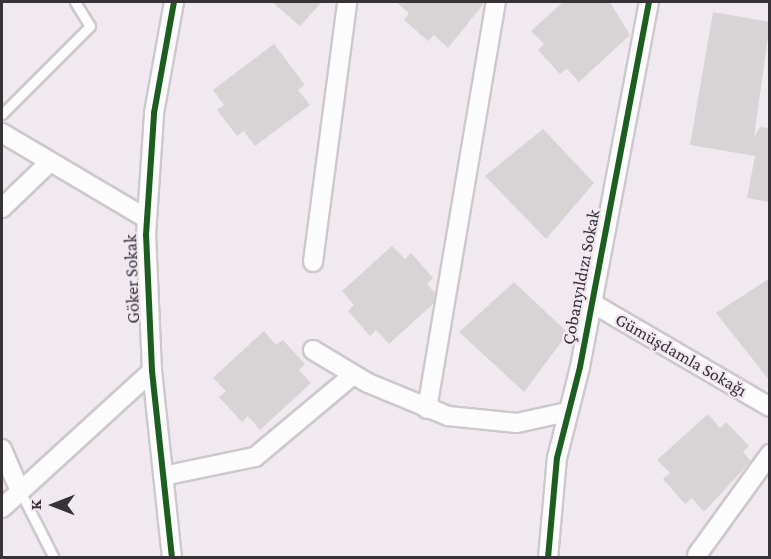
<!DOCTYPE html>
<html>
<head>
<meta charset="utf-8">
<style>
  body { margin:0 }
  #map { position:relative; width:771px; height:559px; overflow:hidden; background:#f0eaf0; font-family:"Crimson Pro",serif }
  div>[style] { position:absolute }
  .building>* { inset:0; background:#d8d3d5 }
  .roads { filter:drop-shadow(2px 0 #cdc8cc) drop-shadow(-2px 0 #cdc8cc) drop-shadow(0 2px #cdc8cc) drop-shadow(0 -2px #cdc8cc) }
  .service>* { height:9px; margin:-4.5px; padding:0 4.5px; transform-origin:4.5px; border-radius:4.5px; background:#fdfcfd }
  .minor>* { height:18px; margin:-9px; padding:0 9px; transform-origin:9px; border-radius:9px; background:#fdfcfd }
  .cycleway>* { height:6px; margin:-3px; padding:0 3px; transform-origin:3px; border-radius:3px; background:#1b5e20 }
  span { translate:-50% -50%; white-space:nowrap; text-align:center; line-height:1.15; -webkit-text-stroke:4.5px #f2e8f2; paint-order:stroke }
  .street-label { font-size:18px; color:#363236 }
  .frame { position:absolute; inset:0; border:3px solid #363236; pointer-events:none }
  .north { position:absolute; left:24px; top:475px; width:60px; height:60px; -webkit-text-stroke:4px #f2e8f2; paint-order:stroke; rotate:270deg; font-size:16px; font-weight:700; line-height:24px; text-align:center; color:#363236 }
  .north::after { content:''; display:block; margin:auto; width:21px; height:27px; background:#363236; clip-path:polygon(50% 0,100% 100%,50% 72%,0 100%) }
</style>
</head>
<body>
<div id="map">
  <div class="building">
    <i style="clip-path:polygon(272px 2px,322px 2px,300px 26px)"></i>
    <i style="clip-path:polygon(396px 2px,485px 2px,448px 48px,434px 35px,428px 41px,404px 20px,409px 13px)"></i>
    <i style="clip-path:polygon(563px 2px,610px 2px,630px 35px,579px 82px,567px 69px,560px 74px,538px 50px,544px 44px,531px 31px)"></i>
    <i style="clip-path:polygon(713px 12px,770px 22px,754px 137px,760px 127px,770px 128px,770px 202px,747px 198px,755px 156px,690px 145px)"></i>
    <i style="clip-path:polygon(274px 44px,305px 85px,298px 90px,310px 105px,255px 146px,244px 131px,237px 136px,217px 110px,224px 105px,213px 90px)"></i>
    <i style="clip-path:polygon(543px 129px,594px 183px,546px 239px,485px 176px)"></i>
    <i style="clip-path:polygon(392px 246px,405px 259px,411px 253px,433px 278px,427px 284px,435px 293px,434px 303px,389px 344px,376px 330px,370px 336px,348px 311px,354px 305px,342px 291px)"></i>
    <i style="clip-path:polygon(770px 278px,770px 381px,716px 313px)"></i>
    <i style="clip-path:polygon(514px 282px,568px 333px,524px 392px,459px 332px)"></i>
    <i style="clip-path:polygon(264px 331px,276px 345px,283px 340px,305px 364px,299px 370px,311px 383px,260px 430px,248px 416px,242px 422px,219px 397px,226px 391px,213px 378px)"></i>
    <i style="clip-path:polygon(708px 414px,720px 428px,726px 422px,749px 446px,743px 452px,751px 461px,704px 512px,692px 498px,685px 504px,663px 479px,670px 473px,657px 460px)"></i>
  </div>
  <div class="roads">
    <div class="service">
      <i style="left:2px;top:114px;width:124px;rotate:-45deg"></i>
      <i style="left:90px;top:26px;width:28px;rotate:-122deg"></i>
      <i style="left:20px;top:491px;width:75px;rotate:63.1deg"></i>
    </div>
    <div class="minor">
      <i style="left:2px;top:133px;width:167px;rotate:30.6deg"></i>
      <i style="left:2px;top:208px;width:66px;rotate:-43.8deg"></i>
      <i style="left:313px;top:262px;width:262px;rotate:-82.5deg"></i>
      <i style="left:592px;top:303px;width:206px;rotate:30.3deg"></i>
      <i style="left:313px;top:350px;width:64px;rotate:31deg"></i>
      <i style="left:368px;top:383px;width:87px;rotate:22.4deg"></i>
      <i style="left:448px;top:416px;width:69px;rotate:5.8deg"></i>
      <i style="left:517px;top:423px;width:51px;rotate:-12.4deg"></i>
      <i style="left:427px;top:409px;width:413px;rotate:-80.4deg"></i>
      <i style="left:2px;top:449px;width:46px;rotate:66.8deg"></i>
      <i style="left:163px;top:476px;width:94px;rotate:-11.7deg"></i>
      <i style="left:255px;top:457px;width:128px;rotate:-39.9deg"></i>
      <i style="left:2px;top:508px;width:203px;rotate:-42.4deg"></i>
      <i style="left:697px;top:555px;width:125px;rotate:-54.1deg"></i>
      <i style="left:172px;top:558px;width:188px;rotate:-96.1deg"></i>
      <i style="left:152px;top:371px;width:136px;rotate:-92.5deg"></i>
      <i style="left:146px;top:235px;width:122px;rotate:-86.2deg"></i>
      <i style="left:154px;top:113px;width:113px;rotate:-79.8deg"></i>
      <i style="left:548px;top:558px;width:100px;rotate:-84.9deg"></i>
      <i style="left:557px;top:458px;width:94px;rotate:-75.8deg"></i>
      <i style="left:580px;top:367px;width:371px;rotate:-79.3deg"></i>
    </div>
  </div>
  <div class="cycleway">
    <i style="left:172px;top:558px;width:188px;rotate:-96.1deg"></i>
    <i style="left:152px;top:371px;width:136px;rotate:-92.5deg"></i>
    <i style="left:146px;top:235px;width:122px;rotate:-86.2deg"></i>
    <i style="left:154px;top:113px;width:113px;rotate:-79.8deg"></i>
    <i style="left:548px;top:558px;width:100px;rotate:-84.9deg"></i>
    <i style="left:557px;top:458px;width:94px;rotate:-75.8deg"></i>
    <i style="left:580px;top:367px;width:371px;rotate:-79.3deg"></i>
  </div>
  <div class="street-label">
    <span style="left:581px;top:277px;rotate:-79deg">Çobanyıldızı Sokak</span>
    <span style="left:132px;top:279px;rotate:-92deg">Göker Sokak</span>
    <span style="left:681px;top:355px;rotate:30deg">Gümüşdamla Sokağı</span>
  </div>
  <div class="frame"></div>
  <div class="north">K</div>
</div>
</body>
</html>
